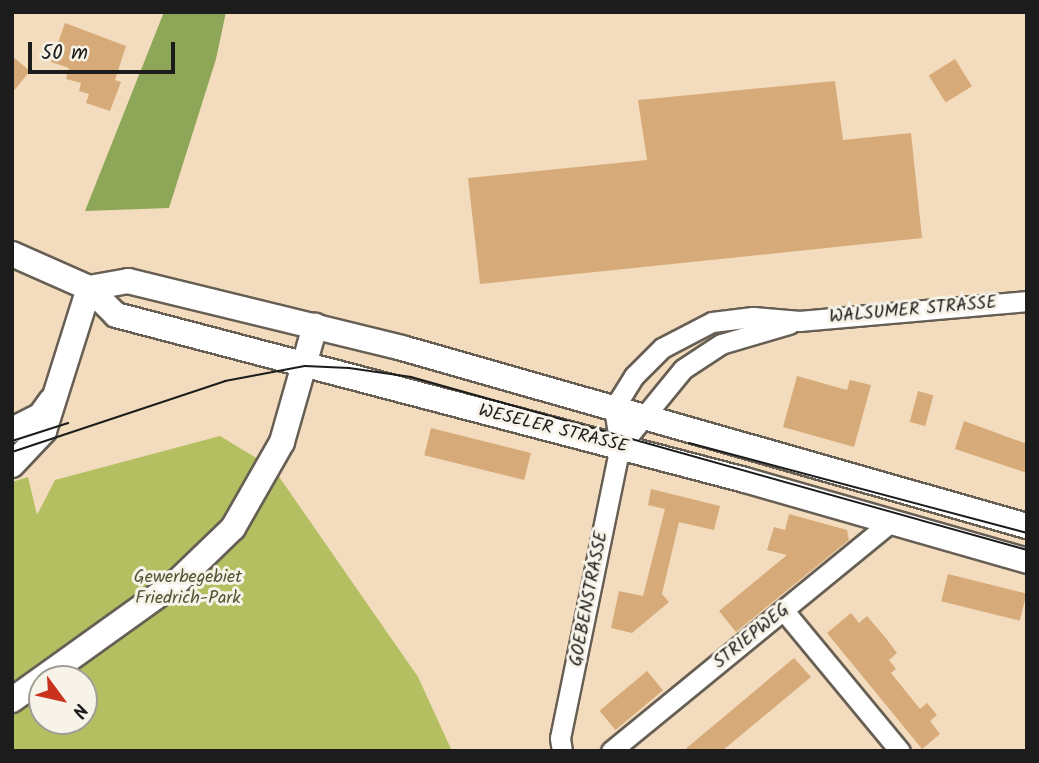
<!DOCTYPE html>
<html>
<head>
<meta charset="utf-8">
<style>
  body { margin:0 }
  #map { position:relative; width:1039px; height:763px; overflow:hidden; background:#f3dbbd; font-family:Kalam,sans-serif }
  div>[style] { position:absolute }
  .green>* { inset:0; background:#b3bf61 }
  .forest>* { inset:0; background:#8ea657 }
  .building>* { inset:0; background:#d7ab79; transform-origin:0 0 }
  .roads { filter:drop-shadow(2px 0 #675f54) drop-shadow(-2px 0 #675f54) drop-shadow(0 2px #675f54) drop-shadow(0 -2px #675f54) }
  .minor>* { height:19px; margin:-9.5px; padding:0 9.5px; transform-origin:9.5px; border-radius:9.5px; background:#fff }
  .major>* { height:24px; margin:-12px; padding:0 12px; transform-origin:12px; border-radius:12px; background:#fff }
  .tram>* { height:2px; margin:-1px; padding:0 1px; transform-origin:1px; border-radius:1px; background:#1c1c1c }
  span { translate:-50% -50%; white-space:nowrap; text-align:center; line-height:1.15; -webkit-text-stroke:6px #f7f3e8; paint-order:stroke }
  .street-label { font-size:18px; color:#1c1c1c }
  .park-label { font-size:18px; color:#515534 }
  .frame { position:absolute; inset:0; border:14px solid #1c1c1c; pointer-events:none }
  .north { position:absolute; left:28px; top:665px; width:70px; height:70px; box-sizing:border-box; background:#f7f3e8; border:2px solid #9f9d96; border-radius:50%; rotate:123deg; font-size:19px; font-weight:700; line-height:28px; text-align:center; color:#1c1c1c }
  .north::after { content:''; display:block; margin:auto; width:24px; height:32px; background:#c8321e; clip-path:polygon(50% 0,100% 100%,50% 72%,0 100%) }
  .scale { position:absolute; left:28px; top:42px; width:147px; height:32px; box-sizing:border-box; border:4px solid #1c1c1c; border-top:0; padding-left:9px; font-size:21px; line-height:24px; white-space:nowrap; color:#1c1c1c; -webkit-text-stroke:5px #f7f3e8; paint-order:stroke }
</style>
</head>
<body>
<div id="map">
  <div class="green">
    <i style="clip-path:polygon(evenodd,220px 436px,273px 468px,418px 677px,452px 751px,12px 751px,12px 482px,28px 477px,37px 515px,55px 480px,220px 436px,42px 679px,84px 679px,84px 721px,42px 721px,42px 679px)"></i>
  </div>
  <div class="forest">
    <i style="clip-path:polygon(164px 12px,226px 12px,216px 59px,169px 208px,85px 211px)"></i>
  </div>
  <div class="building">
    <i style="clip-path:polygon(65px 23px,126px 46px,115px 80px,121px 82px,110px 111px,86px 103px,89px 94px,79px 91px,81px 83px,66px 79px,69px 68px,51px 62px)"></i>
    <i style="clip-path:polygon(12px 56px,30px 71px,12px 93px)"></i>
    <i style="left:955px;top:59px;width:32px;height:31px;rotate:58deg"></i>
    <i style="clip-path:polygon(835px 81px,843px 140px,911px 133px,922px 238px,480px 284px,468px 178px,647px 160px,638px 100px)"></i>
    <i style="clip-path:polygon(797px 376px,847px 390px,850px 380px,871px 385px,854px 447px,783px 427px)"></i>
    <i style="left:918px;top:391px;width:16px;height:32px;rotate:15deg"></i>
    <i style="clip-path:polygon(964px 421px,1027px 444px,1027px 473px,955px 449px)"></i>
    <i style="left:431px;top:428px;width:103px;height:28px;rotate:14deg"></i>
    <i style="clip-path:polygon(651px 489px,720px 506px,714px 530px,679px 522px,662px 594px,669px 602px,632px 633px,611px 628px,619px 591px,643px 596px,665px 509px,648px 505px)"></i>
    <i style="clip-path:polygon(789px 514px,847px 530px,849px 540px,736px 632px,719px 611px,787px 555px,767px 550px,774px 527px,785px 530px)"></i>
    <i style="left:948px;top:574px;width:81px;height:28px;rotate:14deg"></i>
    <i style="clip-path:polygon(851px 613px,859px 623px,867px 616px,885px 637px,897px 653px,889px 660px,896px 669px,891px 673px,920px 709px,927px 703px,937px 715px,930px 721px,940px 734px,922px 749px,827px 633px)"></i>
    <i style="clip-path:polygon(794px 658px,811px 677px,722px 751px,683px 751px)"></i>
    <i style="left:647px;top:671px;width:25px;height:62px;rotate:50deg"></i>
  </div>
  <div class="roads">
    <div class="minor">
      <i style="left:620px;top:446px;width:99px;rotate:-50.7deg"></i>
      <i style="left:683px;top:369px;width:45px;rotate:-33.3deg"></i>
      <i style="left:721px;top:344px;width:71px;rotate:-16.4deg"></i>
      <i style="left:784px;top:611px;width:182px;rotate:50.4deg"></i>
      <i style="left:562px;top:751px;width:13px;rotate:-99deg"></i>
      <i style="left:560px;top:738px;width:298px;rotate:-78.4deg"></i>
      <i style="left:620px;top:446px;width:38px;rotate:-99deg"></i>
      <i style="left:614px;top:408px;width:38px;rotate:-58deg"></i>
      <i style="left:634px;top:376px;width:40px;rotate:-45deg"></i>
      <i style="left:662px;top:348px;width:56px;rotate:-27.5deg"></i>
      <i style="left:712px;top:322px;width:41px;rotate:-7deg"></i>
      <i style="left:753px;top:317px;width:47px;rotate:4.9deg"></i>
      <i style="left:800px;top:321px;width:228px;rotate:-5deg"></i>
      <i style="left:611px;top:751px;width:362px;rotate:-39.3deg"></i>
    </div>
    <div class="major">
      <i style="left:12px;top:254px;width:84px;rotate:23.8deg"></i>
      <i style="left:89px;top:288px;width:38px;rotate:45deg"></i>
      <i style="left:116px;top:315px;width:650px;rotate:14.7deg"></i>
      <i style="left:745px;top:480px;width:293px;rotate:16deg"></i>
      <i style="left:89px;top:288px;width:40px;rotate:-10deg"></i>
      <i style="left:128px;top:281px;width:282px;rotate:13.7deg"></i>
      <i style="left:402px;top:348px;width:650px;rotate:15.9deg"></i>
      <i style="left:12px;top:430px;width:31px;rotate:-27deg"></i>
      <i style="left:40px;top:416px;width:19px;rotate:-54deg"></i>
      <i style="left:12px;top:465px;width:47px;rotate:-46.7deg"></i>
      <i style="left:44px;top:431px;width:150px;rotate:-72.5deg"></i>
      <i style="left:12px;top:700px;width:203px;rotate:-35.6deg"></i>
      <i style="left:177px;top:582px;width:78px;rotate:-44deg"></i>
      <i style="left:233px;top:528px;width:99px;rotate:-60.3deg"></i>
      <i style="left:282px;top:442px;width:121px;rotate:-74.1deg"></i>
    </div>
  </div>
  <div class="tram">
    <i style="left:12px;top:441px;width:59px;rotate:-17.8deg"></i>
    <i style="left:689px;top:443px;width:350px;rotate:14.9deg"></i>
    <i style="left:12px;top:452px;width:225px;rotate:-18.4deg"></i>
    <i style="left:225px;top:381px;width:81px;rotate:-10.6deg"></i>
    <i style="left:305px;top:366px;width:44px;rotate:2.6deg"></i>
    <i style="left:349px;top:368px;width:63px;rotate:8.3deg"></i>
    <i style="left:411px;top:377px;width:640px;rotate:15.69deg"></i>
  </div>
  <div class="street-label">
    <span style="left:913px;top:311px;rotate:-5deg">WALSUMER STRASSE</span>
    <span style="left:553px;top:430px;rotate:14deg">WESELER STRASSE</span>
    <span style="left:590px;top:599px;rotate:-79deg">GOEBENSTRASSE</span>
    <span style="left:752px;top:637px;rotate:-39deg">STRIEPWEG</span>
  </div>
  <div class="park-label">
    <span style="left:188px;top:589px">Gewerbegebiet<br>Friedrich-Park</span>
  </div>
  <div class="frame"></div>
  <div class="north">N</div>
  <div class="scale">50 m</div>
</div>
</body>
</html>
